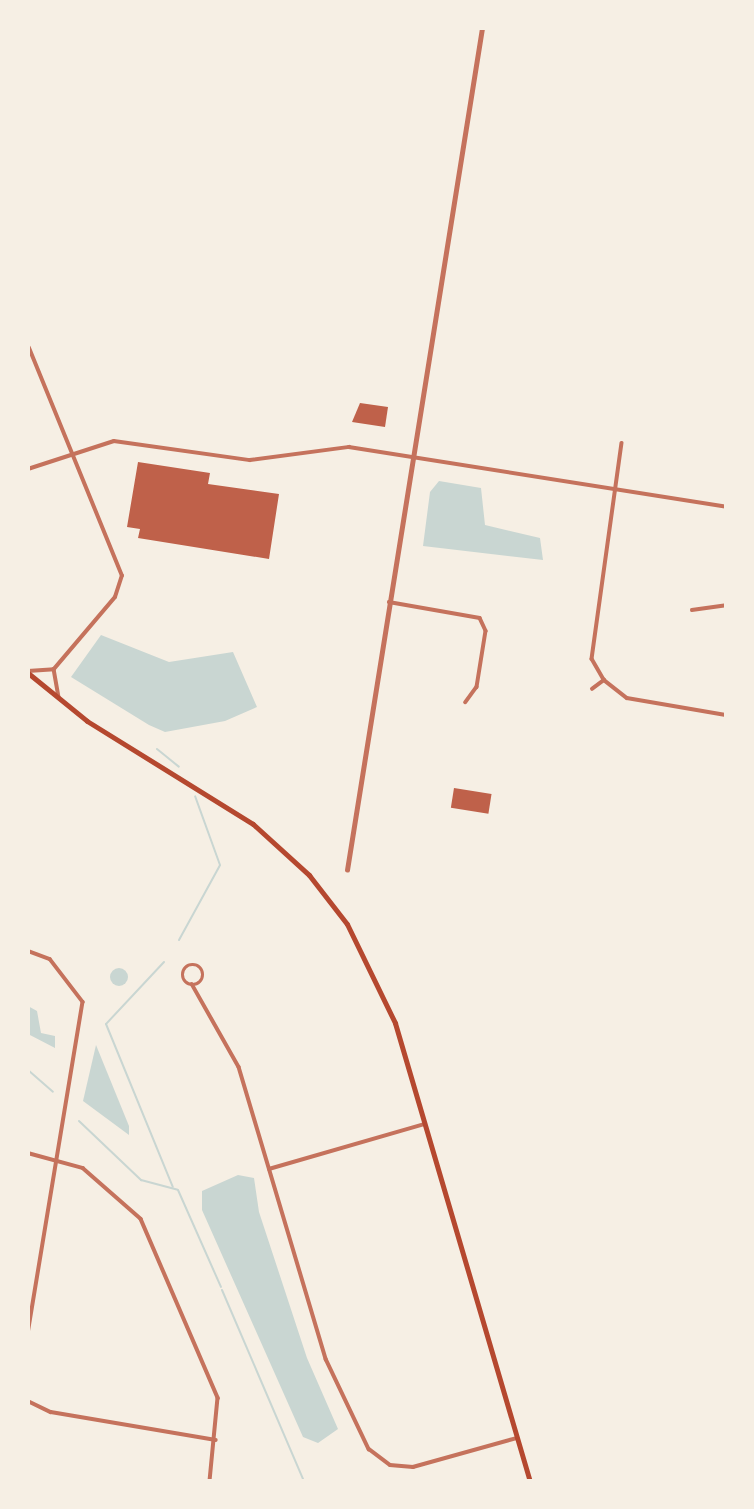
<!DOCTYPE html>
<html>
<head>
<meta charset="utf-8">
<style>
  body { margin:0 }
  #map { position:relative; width:754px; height:1509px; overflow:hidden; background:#f6efe4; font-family:Montserrat,sans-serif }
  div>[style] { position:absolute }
  .water>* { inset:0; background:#c9d6d2 }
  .round { border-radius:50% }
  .stream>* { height:2px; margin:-1px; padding:0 1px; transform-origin:1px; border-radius:1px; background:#c9d6d2 }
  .building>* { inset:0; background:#bf614a; transform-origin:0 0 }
  .minor>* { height:3.5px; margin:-1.75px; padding:0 1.75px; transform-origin:1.75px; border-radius:1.75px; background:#c5725c }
  .minor>.ring { margin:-1.75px; padding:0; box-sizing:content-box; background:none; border:3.5px solid #c5725c; border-radius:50% }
  .tertiary>* { height:4.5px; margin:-2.25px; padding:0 2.25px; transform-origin:2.25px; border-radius:2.25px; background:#c5725c }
  .primary>* { height:5px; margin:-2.5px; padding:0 2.5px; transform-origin:2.5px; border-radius:2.5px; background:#b5482f }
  span { translate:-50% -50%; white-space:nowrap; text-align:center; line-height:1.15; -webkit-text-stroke:5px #f6efe4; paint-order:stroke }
  .frame { position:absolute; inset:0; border:30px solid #f6efe4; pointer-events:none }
</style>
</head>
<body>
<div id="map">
  <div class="water">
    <i style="clip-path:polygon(439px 481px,481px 488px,485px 525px,540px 538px,543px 560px,423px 546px,430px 492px)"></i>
    <i style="clip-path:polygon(101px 635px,169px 662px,233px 652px,257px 707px,225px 721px,165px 732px,149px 725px,71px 677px)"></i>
    <i class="round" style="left:110px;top:968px;width:18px;height:18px"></i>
    <i style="clip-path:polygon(28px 1006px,37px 1011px,41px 1033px,55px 1036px,55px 1048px,28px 1034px)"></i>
    <i style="clip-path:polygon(96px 1045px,129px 1126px,129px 1135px,83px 1101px)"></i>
    <i style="clip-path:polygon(238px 1175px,254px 1178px,259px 1212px,307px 1358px,338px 1429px,318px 1443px,303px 1437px,202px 1210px,202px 1191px)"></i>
  </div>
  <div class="stream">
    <i style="left:157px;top:749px;width:28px;rotate:39deg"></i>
    <i style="left:179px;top:940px;width:85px;rotate:-61.3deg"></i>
    <i style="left:220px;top:865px;width:73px;rotate:-109.9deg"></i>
    <i style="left:164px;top:962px;width:85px;rotate:133.1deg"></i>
    <i style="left:106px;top:1024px;width:176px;rotate:67.7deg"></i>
    <i style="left:28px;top:1070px;width:33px;rotate:41deg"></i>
    <i style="left:79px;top:1121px;width:86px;rotate:43.6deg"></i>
    <i style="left:141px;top:1180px;width:38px;rotate:15deg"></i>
    <i style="left:178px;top:1190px;width:106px;rotate:66.1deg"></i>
    <i style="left:222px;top:1290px;width:208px;rotate:66.8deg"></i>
  </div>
  <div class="building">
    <i style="clip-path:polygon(360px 403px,388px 407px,385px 427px,352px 422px)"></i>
    <i style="clip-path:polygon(138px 462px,210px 473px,208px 484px,279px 494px,269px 559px,138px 538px,140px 529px,127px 527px)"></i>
    <i style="left:454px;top:788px;width:38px;height:20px;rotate:9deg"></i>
  </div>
  <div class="minor">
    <i style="left:622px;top:443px;width:218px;rotate:97.9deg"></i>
    <i style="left:592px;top:659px;width:24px;rotate:60deg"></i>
    <i style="left:604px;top:680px;width:29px;rotate:38deg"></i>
    <i style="left:627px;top:698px;width:100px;rotate:9.7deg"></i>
    <i style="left:28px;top:469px;width:90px;rotate:-18deg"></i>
    <i style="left:114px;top:441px;width:137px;rotate:8deg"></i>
    <i style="left:250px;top:460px;width:100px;rotate:-7.5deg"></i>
    <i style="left:349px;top:447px;width:382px;rotate:9deg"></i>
    <i style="left:389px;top:602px;width:92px;rotate:10deg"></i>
    <i style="left:480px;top:618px;width:14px;rotate:65deg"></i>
    <i style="left:486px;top:631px;width:57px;rotate:99.1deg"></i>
    <i style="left:477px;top:687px;width:19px;rotate:126deg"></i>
    <i style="left:692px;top:610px;width:34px;rotate:-8deg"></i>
    <i style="left:54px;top:669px;width:29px;rotate:80deg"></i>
    <i style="left:28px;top:671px;width:26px;rotate:-4deg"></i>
    <i style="left:54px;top:669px;width:94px;rotate:-49.7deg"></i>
    <i style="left:115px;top:597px;width:22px;rotate:-72deg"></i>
    <i style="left:122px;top:576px;width:246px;rotate:-112.2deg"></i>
    <i style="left:592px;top:689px;width:15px;rotate:-37deg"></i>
    <i style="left:28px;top:951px;width:23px;rotate:20deg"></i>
    <i style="left:50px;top:959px;width:54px;rotate:52.5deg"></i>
    <i style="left:83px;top:1002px;width:337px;rotate:99.4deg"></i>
    <i class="ring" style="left:183px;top:965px;width:16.5px;height:16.5px"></i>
    <i style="left:192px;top:984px;width:95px;rotate:60.5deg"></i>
    <i style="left:239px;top:1067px;width:305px;rotate:73.4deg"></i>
    <i style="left:326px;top:1359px;width:100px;rotate:64.5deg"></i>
    <i style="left:369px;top:1449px;width:26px;rotate:37deg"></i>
    <i style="left:390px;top:1465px;width:23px;rotate:5deg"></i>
    <i style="left:413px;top:1467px;width:108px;rotate:-15.6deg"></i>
    <i style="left:28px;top:1153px;width:57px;rotate:15.3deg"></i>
    <i style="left:83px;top:1168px;width:77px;rotate:41.3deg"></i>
    <i style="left:141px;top:1219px;width:195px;rotate:66.7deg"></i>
    <i style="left:218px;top:1398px;width:83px;rotate:95.5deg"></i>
    <i style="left:269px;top:1169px;width:162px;rotate:-16.1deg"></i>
    <i style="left:28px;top:1401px;width:25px;rotate:26deg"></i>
    <i style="left:51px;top:1412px;width:167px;rotate:9.6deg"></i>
  </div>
  <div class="tertiary">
    <i style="left:347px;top:870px;width:853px;rotate:-80.89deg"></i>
  </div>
  <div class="primary">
    <i style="left:28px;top:673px;width:76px;rotate:39.1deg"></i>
    <i style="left:87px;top:721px;width:195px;rotate:31.8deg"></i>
    <i style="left:253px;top:824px;width:76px;rotate:42.3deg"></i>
    <i style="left:309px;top:875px;width:62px;rotate:52.2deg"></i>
    <i style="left:347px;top:924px;width:110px;rotate:64.1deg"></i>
    <i style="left:395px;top:1023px;width:477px;rotate:73.6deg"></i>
  </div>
  <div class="frame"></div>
</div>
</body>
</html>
